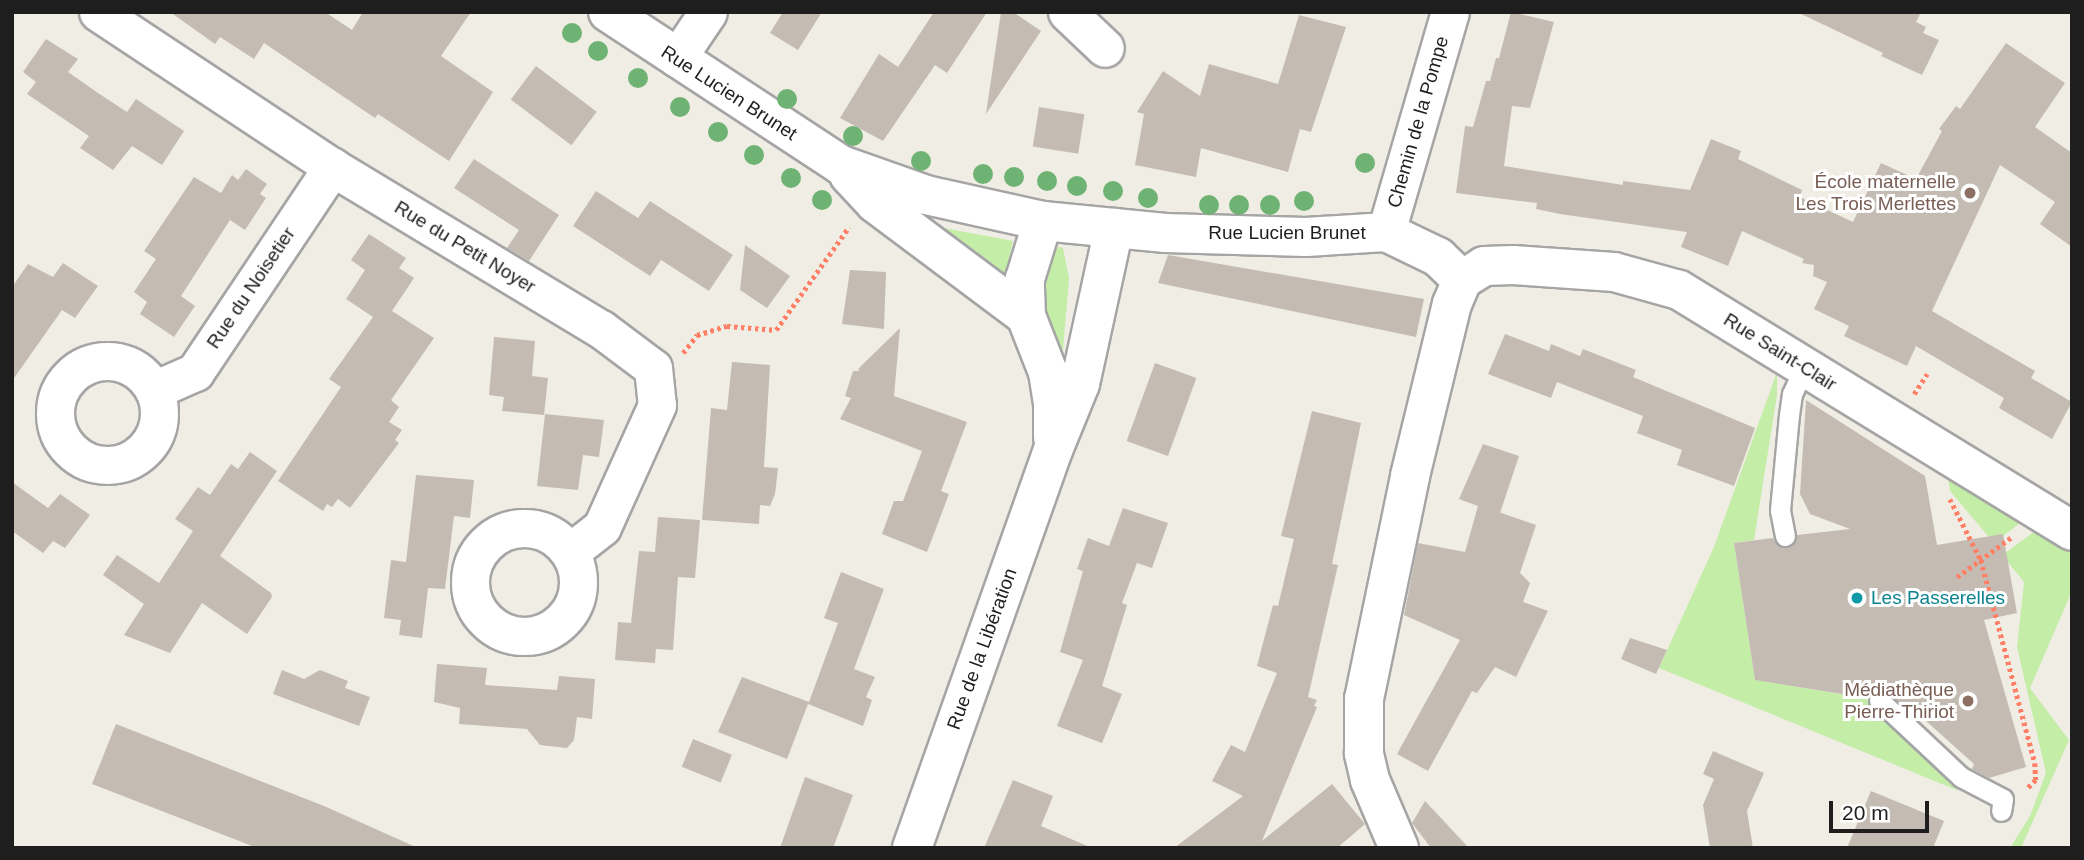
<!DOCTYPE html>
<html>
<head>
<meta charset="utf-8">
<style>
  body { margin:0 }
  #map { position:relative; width:2084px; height:860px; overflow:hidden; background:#f0ede4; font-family:Helvetica,sans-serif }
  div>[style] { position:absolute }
  .grass>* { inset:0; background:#c4eda7 }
  .building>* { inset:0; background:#c4bcb3; transform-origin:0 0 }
  .path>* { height:4.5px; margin-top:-2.25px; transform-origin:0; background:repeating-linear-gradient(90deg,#ff8066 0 3.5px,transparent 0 7px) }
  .roads { filter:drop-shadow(2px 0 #a5a5a5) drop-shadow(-2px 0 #a5a5a5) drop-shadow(0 2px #a5a5a5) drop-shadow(0 -2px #a5a5a5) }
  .service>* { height:19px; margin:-9.5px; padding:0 9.5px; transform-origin:9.5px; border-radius:9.5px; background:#fff }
  .minor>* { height:37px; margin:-18.5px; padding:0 18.5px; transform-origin:18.5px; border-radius:18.5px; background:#fff }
  .minor>.ring { margin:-18.5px; padding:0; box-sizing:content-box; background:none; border:37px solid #fff; border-radius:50% }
  .tertiary>* { height:38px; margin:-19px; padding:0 19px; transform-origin:19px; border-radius:19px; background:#fff }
  .trees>* { width:20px; height:20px; margin:-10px; border-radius:50%; background:#6fb374 }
  .dots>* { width:19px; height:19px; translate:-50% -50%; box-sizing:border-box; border:4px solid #fff; border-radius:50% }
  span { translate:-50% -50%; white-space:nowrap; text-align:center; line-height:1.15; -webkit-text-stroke:6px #fff; paint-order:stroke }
  .street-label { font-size:19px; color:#1e1e1e }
  .education-label { font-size:19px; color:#785e54 }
  .right { translate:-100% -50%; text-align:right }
  .culture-label { font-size:19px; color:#0d838f }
  .left { translate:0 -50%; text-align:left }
  .frame { position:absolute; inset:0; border:14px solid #1e1e1e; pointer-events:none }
  .scale { position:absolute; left:1829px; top:801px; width:100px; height:32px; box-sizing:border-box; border:4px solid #1e1e1e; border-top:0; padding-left:9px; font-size:21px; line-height:24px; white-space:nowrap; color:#1e1e1e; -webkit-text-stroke:5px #fff; paint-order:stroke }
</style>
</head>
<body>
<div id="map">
  <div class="grass">
    <i style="clip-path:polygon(933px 226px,1013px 241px,1005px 275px,1002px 274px)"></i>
    <i style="clip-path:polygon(1059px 247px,1063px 248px,1069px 278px,1062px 362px,1046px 323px,1040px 294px,1051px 256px)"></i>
    <i style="clip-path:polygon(1777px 372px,1777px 395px,1754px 540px,1734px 543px,1755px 680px,1865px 698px,1959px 791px,1659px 668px,1714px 547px)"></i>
    <i style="clip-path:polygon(1948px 479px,2020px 523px,1994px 543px,1950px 491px)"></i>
    <i style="clip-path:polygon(2034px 532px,2072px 554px,2072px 591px,2030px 688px,2069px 740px,2021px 848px,2010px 848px,2030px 816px,2046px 773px,2017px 647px,2024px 582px,2002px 555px)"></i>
  </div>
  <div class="building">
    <i style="clip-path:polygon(170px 12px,325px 12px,352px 30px,363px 12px,471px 12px,441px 56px,493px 92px,449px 161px,378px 114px,375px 118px,264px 43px,254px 59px,220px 37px,215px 44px)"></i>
    <i style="clip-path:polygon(783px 12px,822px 12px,798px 50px,770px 33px)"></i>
    <i style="clip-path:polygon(934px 12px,987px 12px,947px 73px,935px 65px,883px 141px,840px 118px,879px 54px,898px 67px)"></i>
    <i style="clip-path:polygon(1001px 12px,1013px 12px,1041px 31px,986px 114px)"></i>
    <i style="clip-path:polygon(1511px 12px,1554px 22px,1530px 108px,1512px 106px,1504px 166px,1623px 185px,1623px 181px,1690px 190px,1711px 139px,1741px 151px,1738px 159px,1802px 190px,1800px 197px,1853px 222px,1881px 163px,1916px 179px,1942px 131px,1939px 129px,1956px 106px,1960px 109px,2006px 43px,2065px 83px,2035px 127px,2072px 153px,2072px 247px,2040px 224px,2055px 202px,2000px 165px,1932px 311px,2035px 371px,2031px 378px,2072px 402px,2052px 439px,1999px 408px,2004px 398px,1916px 346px,1907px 366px,1844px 336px,1849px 326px,1814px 309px,1827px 282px,1813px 276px,1814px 265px,1802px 263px,1804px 259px,1742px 231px,1728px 266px,1681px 247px,1687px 232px,1560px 214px,1536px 209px,1537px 203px,1456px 193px,1465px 126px,1473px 127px,1486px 81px,1490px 81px,1496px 58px,1499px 58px)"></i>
    <i style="clip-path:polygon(1797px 12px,1921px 12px,1916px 22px,1926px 27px,1923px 33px,1939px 40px,1922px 75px,1881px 56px,1883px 53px)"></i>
    <i style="clip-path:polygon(1299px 15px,1346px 27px,1311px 132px,1300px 129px,1288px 172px,1201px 148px,1196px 177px,1135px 165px,1144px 114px,1137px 112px,1163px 71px,1200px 96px,1209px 64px,1278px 84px)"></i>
    <i style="clip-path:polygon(46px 39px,78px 59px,68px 72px,98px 93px,127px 112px,136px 99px,184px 131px,162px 165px,132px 146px,113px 170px,80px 148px,89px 136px,27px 94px,36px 82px,23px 72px)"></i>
    <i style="left:536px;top:66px;width:76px;height:42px;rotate:37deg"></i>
    <i style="left:1039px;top:107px;width:46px;height:40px;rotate:9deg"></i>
    <i style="clip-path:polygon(474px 159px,559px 215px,529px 261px,507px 248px,519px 230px,454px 188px)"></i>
    <i style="clip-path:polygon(246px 169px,267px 184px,260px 194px,266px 198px,245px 230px,230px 220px,181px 296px,195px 306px,174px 337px,140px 314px,147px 302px,134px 292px,156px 259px,144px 251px,194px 177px,221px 193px,232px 175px,238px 180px)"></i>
    <i style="clip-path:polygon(596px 191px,638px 218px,650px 201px,733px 255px,709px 291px,661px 260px,650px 276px,573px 226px)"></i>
    <i style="clip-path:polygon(369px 234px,406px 258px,399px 268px,414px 278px,392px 311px,434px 338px,391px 400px,399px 407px,389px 422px,402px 430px,395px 440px,399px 443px,350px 508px,338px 499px,332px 507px,327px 504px,323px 511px,278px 481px,341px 387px,329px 379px,373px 317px,346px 299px,365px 270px,351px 260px)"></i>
    <i style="clip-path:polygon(745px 245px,790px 276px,767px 308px,740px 290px)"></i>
    <i style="clip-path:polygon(1168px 255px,1424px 299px,1416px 337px,1158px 283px)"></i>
    <i style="clip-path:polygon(63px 263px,98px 286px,75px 318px,62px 310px,12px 381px,12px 287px,28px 264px,53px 277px)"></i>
    <i style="clip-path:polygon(850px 270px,886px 272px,884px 329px,842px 324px)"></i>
    <i style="clip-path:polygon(900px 328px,894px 396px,967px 422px,941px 491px,949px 494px,927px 552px,882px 534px,894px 501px,903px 501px,922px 451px,840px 419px,851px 398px,845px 396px,853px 371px,860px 371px,858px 369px)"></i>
    <i style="clip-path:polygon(1505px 334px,1549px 351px,1551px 344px,1580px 356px,1583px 349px,1636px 370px,1633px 377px,1755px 428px,1734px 486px,1677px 465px,1682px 450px,1637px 433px,1643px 416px,1557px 382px,1551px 398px,1488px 374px)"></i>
    <i style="clip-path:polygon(494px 337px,535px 341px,532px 376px,548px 378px,544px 415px,502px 411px,504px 397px,489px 395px)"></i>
    <i style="clip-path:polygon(732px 362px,770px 365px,764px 467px,778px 468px,775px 494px,770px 506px,760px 505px,759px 524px,702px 520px,711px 408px,727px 410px)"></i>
    <i style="left:1155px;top:363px;width:44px;height:83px;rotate:20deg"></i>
    <i style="clip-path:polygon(1806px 400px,1925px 476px,1937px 545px,2003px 534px,2017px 613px,1984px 620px,2026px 767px,1989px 778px,1972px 769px,1974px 764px,1907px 704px,1900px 703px,1882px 688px,1871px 691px,1867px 698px,1755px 680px,1734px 543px,1773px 538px,1776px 544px,1787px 548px,1793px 545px,1797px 535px,1850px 529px,1810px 514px,1800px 494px)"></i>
    <i style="clip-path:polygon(1312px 411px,1361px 423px,1332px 564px,1338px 565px,1308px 697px,1317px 700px,1314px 706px,1317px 707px,1262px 841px,1332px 784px,1365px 824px,1337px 848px,1174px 848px,1243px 796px,1212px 781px,1231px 745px,1245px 752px,1277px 673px,1257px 666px,1273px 605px,1278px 606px,1294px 539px,1281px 536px)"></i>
    <i style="clip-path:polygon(545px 414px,604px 420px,599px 457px,583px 455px,578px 490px,537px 486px)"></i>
    <i style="clip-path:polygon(1483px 444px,1519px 456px,1500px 513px,1484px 507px,1536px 525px,1520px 573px,1530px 583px,1523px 602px,1548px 611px,1516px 677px,1495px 667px,1477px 693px,1472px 691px,1428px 771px,1397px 754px,1460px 640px,1404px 615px,1418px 543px,1465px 552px,1478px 506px,1459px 499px)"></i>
    <i style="clip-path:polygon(250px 452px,277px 471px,220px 556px,271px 593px,272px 597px,247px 634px,202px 603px,170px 653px,124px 635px,144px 604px,103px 575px,117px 555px,159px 583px,193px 531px,175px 519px,198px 487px,210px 495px,231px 464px,238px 469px)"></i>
    <i style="clip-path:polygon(416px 475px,474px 480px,470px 518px,454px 516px,445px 589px,428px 588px,422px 638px,399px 635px,401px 620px,384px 618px,391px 560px,406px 562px)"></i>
    <i style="clip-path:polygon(12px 482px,48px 508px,60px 494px,90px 515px,65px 548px,53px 541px,43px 553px,12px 531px)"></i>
    <i style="clip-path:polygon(1123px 508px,1168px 523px,1152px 568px,1137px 563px,1122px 603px,1127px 605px,1102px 686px,1122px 694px,1102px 743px,1057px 726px,1083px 660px,1060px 652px,1083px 571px,1077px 569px,1088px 538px,1109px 546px)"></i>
    <i style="clip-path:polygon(658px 517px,700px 520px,695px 578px,678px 577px,673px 650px,656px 649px,655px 663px,615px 660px,618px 622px,631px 623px,639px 551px,655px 552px)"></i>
    <i style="clip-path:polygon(841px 572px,884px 589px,854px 669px,875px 677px,866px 697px,872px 700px,863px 726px,808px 704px,787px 759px,718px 732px,742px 677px,809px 702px,838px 623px,824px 618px)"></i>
    <i style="clip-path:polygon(1630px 638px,1667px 650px,1656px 674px,1621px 659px)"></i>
    <i style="clip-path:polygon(437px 664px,487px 668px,485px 685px,557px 690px,559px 676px,595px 679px,592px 719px,577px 717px,574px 740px,567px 748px,540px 745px,527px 729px,459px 724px,460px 708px,434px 702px)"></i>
    <i style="clip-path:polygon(282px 670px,304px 679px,320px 670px,348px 681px,345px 688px,370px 697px,359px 726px,273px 694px)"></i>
    <i style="clip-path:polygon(116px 724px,324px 806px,418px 848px,257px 848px,92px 784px)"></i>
    <i style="left:693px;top:739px;width:42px;height:30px;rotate:22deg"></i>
    <i style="clip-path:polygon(1713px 751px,1764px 773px,1747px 811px,1753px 848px,1710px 848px,1703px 805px,1714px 779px,1703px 774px)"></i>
    <i style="clip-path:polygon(805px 777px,853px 795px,833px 848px,780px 848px)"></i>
    <i style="clip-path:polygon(1013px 780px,1053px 796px,1041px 826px,1092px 848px,984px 848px)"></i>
    <i style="clip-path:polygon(1871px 791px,1944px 821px,1933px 848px,1847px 848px)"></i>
    <i style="clip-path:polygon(1425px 801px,1469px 848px,1431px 848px,1412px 823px)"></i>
  </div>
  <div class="path">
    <i style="left:683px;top:353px;width:23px;rotate:-52deg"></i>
    <i style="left:697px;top:335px;width:31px;rotate:-17deg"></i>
    <i style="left:727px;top:326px;width:49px;rotate:4.7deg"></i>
    <i style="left:776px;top:330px;width:126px;rotate:-54.7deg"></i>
    <i style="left:1914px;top:394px;width:24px;rotate:-57deg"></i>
    <i style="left:1950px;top:499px;width:68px;rotate:63.1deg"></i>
    <i style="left:1981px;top:560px;width:210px;rotate:75.1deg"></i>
    <i style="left:2035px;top:763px;width:17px;rotate:87deg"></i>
    <i style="left:2036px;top:780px;width:14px;rotate:135deg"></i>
    <i style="left:1957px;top:577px;width:69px;rotate:-36.2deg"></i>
  </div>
  <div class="roads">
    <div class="service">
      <i style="left:1785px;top:536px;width:26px;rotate:-101deg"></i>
      <i style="left:1780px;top:510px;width:95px;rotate:-84.6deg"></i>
      <i style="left:1789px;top:415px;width:21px;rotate:-82deg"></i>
      <i style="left:1792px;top:394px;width:29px;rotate:-65deg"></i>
      <i style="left:1879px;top:700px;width:112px;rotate:43.2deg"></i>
      <i style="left:1961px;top:777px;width:47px;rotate:27.6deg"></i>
      <i style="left:2003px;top:799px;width:12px;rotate:99deg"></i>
    </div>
    <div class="minor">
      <i style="left:98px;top:12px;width:281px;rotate:33.5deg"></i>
      <i style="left:332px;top:167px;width:314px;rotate:31.1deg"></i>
      <i style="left:601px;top:329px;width:65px;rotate:36.9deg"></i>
      <i style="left:653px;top:368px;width:37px;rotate:84deg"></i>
      <i style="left:657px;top:405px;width:134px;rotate:114.3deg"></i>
      <i style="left:602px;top:527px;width:41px;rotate:142deg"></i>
      <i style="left:1067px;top:12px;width:52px;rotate:43.5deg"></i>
      <i style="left:677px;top:58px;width:55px;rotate:-56deg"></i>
      <i style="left:1386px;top:232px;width:229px;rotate:-73.8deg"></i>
      <i class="ring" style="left:55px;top:361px;width:67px;height:67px"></i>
      <i style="left:154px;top:390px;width:45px;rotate:-23.7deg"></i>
      <i style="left:195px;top:372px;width:247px;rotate:-56.2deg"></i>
      <i class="ring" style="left:470px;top:528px;width:71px;height:71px"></i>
    </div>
    <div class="tertiary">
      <i style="left:608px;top:12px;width:279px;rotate:33.3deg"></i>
      <i style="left:841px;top:165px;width:90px;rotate:19.4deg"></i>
      <i style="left:926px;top:195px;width:120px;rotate:12.5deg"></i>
      <i style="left:1043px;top:221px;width:123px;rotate:5.6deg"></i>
      <i style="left:1165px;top:233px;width:141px;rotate:1.6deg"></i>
      <i style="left:1306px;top:237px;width:80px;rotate:-3.6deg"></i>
      <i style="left:1386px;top:232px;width:58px;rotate:25.7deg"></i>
      <i style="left:1438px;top:257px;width:33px;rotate:44deg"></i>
      <i style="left:849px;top:175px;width:38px;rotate:47deg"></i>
      <i style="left:875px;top:203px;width:189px;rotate:36.8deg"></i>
      <i style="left:1026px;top:316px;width:60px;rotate:68.6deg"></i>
      <i style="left:1048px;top:372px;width:33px;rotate:81deg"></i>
      <i style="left:1053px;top:405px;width:32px;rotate:90deg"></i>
      <i style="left:1462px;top:280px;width:26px;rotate:-32deg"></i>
      <i style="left:1484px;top:266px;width:29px;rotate:-2deg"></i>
      <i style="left:1513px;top:265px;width:101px;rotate:4deg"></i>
      <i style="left:1614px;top:272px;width:67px;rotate:15.5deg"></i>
      <i style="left:1679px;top:290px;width:461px;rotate:31.5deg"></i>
      <i style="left:1026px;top:316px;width:37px;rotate:-92deg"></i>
      <i style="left:1025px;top:279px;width:61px;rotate:-72.8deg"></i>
      <i style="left:912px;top:848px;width:422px;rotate:-70.5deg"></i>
      <i style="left:1053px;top:450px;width:71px;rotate:-67.8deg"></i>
      <i style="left:1080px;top:384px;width:160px;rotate:-77.7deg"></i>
      <i style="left:1399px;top:848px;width:74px;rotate:-113.1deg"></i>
      <i style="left:1370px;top:780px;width:28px;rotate:-103deg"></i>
      <i style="left:1364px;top:753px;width:54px;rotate:-90deg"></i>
      <i style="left:1364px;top:699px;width:228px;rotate:-78.3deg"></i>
      <i style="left:1410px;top:476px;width:177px;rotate:-76.3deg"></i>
      <i style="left:1452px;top:304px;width:26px;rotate:-67deg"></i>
    </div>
  </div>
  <div class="trees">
    <i style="left:572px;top:33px"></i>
    <i style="left:598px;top:51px"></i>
    <i style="left:638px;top:78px"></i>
    <i style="left:787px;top:99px"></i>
    <i style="left:680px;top:107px"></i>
    <i style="left:718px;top:132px"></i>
    <i style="left:853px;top:136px"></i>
    <i style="left:754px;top:155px"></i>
    <i style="left:921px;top:161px"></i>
    <i style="left:1365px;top:163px"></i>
    <i style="left:983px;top:174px"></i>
    <i style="left:1014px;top:177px"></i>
    <i style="left:791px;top:178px"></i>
    <i style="left:1047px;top:181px"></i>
    <i style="left:1077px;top:186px"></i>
    <i style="left:1113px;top:191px"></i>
    <i style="left:1148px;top:198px"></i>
    <i style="left:822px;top:200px"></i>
    <i style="left:1304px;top:201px"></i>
    <i style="left:1209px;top:205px"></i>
    <i style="left:1239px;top:205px"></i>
    <i style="left:1270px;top:205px"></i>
  </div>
  <div class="dots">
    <i style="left:1970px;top:193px;background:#8d6e63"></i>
    <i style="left:1857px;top:598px;background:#0f9aa8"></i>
    <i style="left:1968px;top:701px;background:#8d6e63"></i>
  </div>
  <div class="street-label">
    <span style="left:729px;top:93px;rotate:33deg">Rue Lucien Brunet</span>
    <span style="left:1418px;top:122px;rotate:-74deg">Chemin de la Pompe</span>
    <span style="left:1287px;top:233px">Rue Lucien Brunet</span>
    <span style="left:465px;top:247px;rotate:31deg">Rue du Petit Noyer</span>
    <span style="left:251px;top:288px;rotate:-56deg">Rue du Noisetier</span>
    <span style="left:1780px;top:352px;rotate:32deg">Rue Saint-Clair</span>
    <span style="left:982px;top:649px;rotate:-70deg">Rue de la Libération</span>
  </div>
  <div class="education-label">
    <span class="right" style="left:1956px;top:193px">École maternelle<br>Les Trois Merlettes</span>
    <span class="right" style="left:1954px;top:701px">Médiathèque<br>Pierre-Thiriot</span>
  </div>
  <div class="culture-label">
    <span class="left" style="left:1871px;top:598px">Les Passerelles</span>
  </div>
  <div class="frame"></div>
  <div class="scale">20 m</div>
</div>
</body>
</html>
